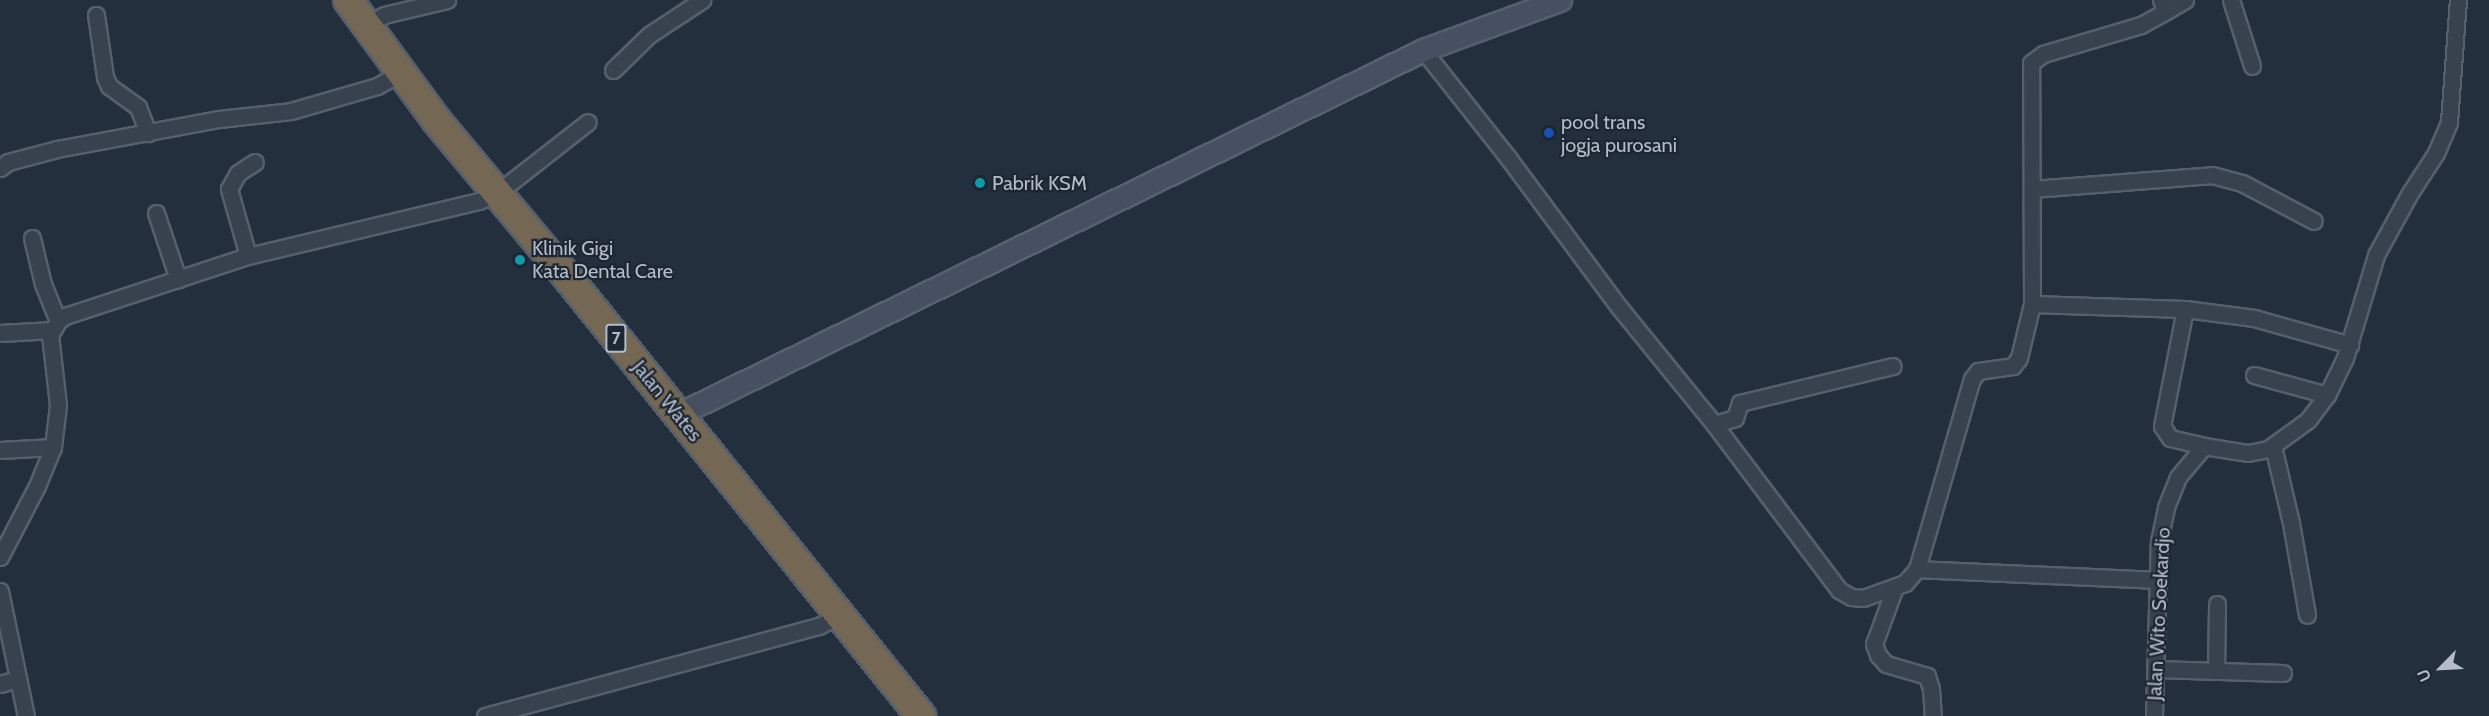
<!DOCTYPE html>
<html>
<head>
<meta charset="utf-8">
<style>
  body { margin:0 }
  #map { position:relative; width:2489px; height:716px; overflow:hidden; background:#242f3e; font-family:Cabin,sans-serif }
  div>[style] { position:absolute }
  .roads { filter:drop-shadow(2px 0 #565f6c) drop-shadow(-2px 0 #565f6c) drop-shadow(0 2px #565f6c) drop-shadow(0 -2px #565f6c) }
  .street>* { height:15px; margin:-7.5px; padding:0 7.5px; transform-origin:7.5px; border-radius:7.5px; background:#38414e }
  .secondary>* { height:21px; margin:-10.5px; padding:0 10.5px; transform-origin:10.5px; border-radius:10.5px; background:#465061 }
  .highway>* { height:28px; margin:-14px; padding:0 14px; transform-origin:14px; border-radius:14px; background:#746855 }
  .dots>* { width:16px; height:16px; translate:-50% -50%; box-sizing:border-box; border:3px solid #1d2633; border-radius:50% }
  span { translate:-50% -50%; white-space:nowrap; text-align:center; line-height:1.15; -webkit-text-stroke:4.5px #1d2633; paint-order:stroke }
  .shield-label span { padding:2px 4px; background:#1d2633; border:2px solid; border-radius:4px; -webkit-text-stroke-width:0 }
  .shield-label { font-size:18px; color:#b4bcc9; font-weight:700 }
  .poi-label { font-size:20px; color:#b4bcc9 }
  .left { translate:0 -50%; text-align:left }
  .street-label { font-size:20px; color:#b4bcc9 }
  .north { position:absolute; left:2411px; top:638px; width:60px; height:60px; -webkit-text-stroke:4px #1d2633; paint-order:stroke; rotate:246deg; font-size:16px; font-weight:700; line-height:24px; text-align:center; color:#b4bcc9 }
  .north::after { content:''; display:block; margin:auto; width:21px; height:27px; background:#b4bcc9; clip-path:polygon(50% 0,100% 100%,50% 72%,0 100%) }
</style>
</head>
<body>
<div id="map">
  <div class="roads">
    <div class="street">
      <i style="left:2161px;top:0;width:12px;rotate:66deg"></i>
      <i style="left:2166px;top:11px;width:22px;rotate:-30deg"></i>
      <i style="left:2231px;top:0;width:69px;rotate:72.3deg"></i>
      <i style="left:96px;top:15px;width:63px;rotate:81.7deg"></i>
      <i style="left:105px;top:77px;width:10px;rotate:66deg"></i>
      <i style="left:109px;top:86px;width:36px;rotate:36deg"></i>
      <i style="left:138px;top:107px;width:28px;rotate:69deg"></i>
      <i style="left:366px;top:26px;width:21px;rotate:-31deg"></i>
      <i style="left:384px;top:15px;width:65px;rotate:-13.4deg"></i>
      <i style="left:1423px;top:50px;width:139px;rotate:51.7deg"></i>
      <i style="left:1509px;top:159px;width:184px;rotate:53.4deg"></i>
      <i style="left:1619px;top:307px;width:151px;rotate:50.9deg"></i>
      <i style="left:1714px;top:424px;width:208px;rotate:53deg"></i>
      <i style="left:1839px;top:590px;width:14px;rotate:30deg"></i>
      <i style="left:1851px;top:597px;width:12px;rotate:5deg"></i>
      <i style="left:1863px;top:598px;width:45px;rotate:-19.7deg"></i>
      <i style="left:1905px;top:583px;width:18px;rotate:-49deg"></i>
      <i style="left:1917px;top:569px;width:198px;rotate:-73.9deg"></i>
      <i style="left:1972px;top:379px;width:10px;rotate:-53deg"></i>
      <i style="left:1978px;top:371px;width:35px;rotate:-8deg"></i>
      <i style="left:2013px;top:366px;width:10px;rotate:-53deg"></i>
      <i style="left:2019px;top:358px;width:56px;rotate:-76.5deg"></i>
      <i style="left:2032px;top:304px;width:241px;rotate:-90.2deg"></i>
      <i style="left:2031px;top:63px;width:15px;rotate:-37deg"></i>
      <i style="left:2043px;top:54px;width:102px;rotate:-16.5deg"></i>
      <i style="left:2141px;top:25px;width:29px;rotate:-29deg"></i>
      <i style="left:613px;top:70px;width:50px;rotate:-44.2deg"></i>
      <i style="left:649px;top:35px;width:64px;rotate:-33.4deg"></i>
      <i style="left:0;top:168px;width:10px;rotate:-37deg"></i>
      <i style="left:8px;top:162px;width:51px;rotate:-14.9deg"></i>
      <i style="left:57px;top:149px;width:165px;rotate:-10.5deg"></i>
      <i style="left:219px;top:119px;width:72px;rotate:-6.3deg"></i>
      <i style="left:291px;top:111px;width:90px;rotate:-16.2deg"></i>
      <i style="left:377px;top:86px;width:26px;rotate:-29deg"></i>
      <i style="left:2032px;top:189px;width:181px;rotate:-4.4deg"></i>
      <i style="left:2212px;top:175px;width:31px;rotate:15deg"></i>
      <i style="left:2242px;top:183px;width:81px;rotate:27.8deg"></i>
      <i style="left:156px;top:213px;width:70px;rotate:71.6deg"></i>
      <i style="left:32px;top:238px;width:47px;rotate:76.6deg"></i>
      <i style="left:43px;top:284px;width:40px;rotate:68deg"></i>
      <i style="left:248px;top:256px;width:70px;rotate:-105.8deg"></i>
      <i style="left:229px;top:189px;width:18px;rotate:-61deg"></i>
      <i style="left:238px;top:173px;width:20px;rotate:-33deg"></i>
      <i style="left:2032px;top:304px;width:153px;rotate:1.9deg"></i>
      <i style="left:2185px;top:309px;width:70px;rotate:7.4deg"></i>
      <i style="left:2254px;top:318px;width:100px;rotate:15.7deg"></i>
      <i style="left:2185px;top:309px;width:119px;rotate:101.1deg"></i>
      <i style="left:2162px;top:426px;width:14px;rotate:56deg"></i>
      <i style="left:2170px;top:438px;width:35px;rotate:13deg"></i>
      <i style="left:0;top:333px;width:53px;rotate:-3.2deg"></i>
      <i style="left:2254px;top:375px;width:76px;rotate:15.3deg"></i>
      <i style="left:1714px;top:424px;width:22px;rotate:-16deg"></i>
      <i style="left:1735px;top:418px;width:16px;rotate:-72deg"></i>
      <i style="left:1740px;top:403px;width:157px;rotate:-13.6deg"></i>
      <i style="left:2273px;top:446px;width:79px;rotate:76.8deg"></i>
      <i style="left:2291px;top:523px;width:93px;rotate:80.1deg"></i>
      <i style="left:0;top:450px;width:53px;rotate:-3.2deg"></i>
      <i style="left:0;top:557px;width:80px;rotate:-62.5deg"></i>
      <i style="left:37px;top:486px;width:42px;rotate:-67.7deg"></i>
      <i style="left:53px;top:447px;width:42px;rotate:-83.2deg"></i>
      <i style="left:58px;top:405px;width:70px;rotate:-96.5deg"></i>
      <i style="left:50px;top:335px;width:16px;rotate:-60deg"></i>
      <i style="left:58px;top:321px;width:9px;rotate:-36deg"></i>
      <i style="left:65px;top:316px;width:193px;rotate:-18.2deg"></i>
      <i style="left:248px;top:256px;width:237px;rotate:-13.4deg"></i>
      <i style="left:479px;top:201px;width:20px;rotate:-24deg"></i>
      <i style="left:497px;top:193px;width:115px;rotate:-38deg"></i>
      <i style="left:1917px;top:569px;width:241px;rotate:2.6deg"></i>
      <i style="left:1895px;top:587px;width:61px;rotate:110.2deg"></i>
      <i style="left:1874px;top:644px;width:12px;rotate:70deg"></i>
      <i style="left:1878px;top:655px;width:12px;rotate:48deg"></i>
      <i style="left:1886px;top:664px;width:43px;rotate:16.3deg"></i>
      <i style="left:1927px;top:676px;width:14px;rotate:73deg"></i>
      <i style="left:1931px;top:689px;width:27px;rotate:86deg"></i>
      <i style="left:0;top:591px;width:128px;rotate:78.3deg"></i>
      <i style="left:2156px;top:669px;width:127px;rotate:1.8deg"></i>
      <i style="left:2216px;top:671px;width:67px;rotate:-89.1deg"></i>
      <i style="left:0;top:684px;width:18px;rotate:-16deg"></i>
      <i style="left:485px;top:716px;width:346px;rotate:-15.1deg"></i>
      <i style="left:819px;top:626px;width:23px;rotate:-29deg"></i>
      <i style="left:2154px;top:716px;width:175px;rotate:-88.4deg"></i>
      <i style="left:2159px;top:541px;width:35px;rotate:-78deg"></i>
      <i style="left:2166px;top:507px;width:32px;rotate:-68deg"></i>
      <i style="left:2178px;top:477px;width:40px;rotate:-50deg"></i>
      <i style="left:2204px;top:446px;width:45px;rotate:9deg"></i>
      <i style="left:2248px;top:453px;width:20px;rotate:-11deg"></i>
      <i style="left:2268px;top:449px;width:49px;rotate:-35.9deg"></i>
      <i style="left:2308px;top:420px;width:31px;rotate:-53deg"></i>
      <i style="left:2327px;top:395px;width:41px;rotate:-64.1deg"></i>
      <i style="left:2345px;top:358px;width:108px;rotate:-73.2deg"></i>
      <i style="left:2376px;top:255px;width:71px;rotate:-61.3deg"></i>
      <i style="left:2410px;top:193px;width:48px;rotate:-57deg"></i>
      <i style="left:2436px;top:153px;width:34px;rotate:-67deg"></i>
      <i style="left:2449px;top:122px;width:122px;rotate:-85.8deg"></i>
    </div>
    <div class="secondary">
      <i style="left:677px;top:415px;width:831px;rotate:-26.07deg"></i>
      <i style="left:1423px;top:50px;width:146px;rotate:-20.1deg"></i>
    </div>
    <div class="highway">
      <i style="left:348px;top:0;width:149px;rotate:53.7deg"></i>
      <i style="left:436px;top:120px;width:206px;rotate:50.1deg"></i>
      <i style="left:568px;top:278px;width:563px;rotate:51.13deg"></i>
    </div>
  </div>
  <div class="dots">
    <i style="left:1549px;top:133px;background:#1a4fb4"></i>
    <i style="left:980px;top:183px;background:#0f9aa8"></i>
    <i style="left:520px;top:260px;background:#0f9aa8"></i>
  </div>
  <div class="shield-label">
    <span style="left:616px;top:338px">7</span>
  </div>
  <div class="poi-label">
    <span class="left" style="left:1561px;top:134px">pool trans<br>jogja purosani</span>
    <span class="left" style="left:992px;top:183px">Pabrik KSM</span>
    <span class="left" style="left:532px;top:260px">Klinik Gigi<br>Kata Dental Care</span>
  </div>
  <div class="street-label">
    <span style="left:667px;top:401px;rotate:51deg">Jalan Wates</span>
    <span style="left:2159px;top:614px;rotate:-87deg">Jalan Wito Soekardjo</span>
  </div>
  <div class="north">U</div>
</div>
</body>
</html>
